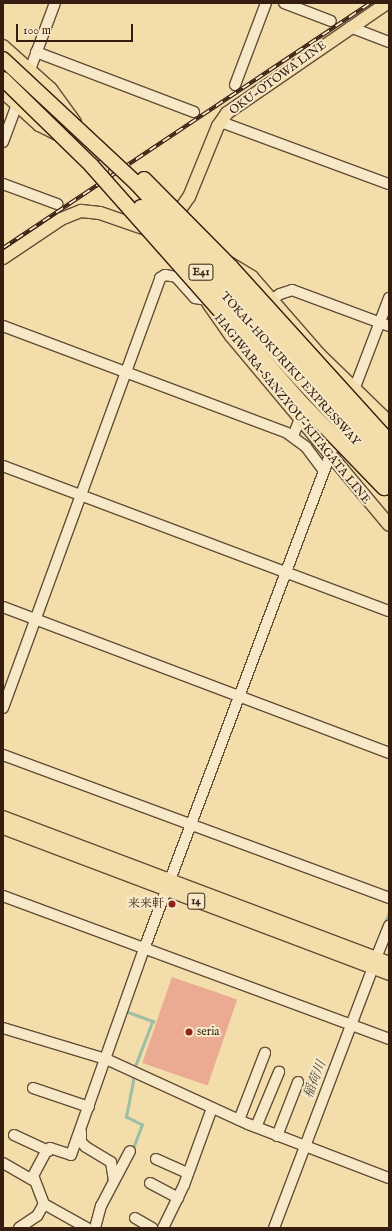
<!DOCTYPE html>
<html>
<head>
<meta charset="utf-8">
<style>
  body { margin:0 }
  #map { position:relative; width:392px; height:1231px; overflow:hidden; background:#f3ddab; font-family:"IM FELL English","Noto Serif JP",serif }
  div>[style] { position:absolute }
  .stream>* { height:2.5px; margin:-1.25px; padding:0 1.25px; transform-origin:1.25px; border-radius:1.25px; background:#9dbda4 }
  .building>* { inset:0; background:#eaab92; transform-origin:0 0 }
  .roads { filter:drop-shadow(1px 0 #644d36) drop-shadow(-1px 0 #644d36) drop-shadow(0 1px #644d36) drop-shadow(0 -1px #644d36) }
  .minor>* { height:10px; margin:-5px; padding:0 5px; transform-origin:5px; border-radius:5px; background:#f7e9c8 }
  .major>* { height:12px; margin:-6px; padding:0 6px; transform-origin:6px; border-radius:6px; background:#f3ddab }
  .rail>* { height:4px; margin-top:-2px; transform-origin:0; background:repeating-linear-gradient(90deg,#f7e9c8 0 8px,#351d0f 0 16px); box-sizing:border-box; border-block:1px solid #351d0f }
  .bridges { filter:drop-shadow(1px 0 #351d0f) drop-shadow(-1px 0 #351d0f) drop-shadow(0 1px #351d0f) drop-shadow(0 -1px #351d0f) }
  .highway-bridge>* { height:14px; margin:-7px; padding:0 7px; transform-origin:7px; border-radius:7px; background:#f3ddab }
  .dots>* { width:11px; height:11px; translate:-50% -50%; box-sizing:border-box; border:2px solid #f7e9c8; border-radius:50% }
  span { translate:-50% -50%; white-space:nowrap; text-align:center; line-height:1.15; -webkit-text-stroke:4px #f7e9c8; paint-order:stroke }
  .shield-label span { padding:1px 3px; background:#f7e9c8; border:1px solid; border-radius:3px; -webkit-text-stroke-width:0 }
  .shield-label { font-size:11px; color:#351d0f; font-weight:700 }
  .street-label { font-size:12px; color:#351d0f }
  .poi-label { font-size:12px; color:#351d0f }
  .right { translate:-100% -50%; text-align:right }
  .left { translate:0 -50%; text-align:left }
  .water-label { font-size:13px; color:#544d3c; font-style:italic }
  .frame { position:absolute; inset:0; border:4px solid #351d0f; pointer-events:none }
  .scale { position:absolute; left:16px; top:24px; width:117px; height:18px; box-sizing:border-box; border:2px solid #351d0f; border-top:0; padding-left:5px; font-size:12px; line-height:14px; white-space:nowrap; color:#351d0f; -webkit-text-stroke:3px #f7e9c8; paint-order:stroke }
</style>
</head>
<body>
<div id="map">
  <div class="stream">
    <i style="left:385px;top:923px;width:12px;rotate:-70deg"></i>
    <i style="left:128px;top:1012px;width:27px;rotate:20deg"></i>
    <i style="left:153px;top:1021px;width:47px;rotate:111.1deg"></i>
    <i style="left:133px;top:1148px;width:25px;rotate:-69deg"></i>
    <i style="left:142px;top:1125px;width:18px;rotate:-153deg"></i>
    <i style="left:126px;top:1117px;width:42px;rotate:-79deg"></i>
  </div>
  <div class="building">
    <i style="left:172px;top:977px;width:69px;height:91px;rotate:19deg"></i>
  </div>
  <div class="roads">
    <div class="minor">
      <i style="left:284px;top:3px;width:50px;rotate:21deg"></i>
      <i style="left:350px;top:27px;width:42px;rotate:21deg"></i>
      <i style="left:36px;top:52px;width:169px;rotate:20.8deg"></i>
      <i style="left:235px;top:85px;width:88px;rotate:-69.3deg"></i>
      <i style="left:221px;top:122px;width:179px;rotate:20.3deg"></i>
      <i style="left:3px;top:142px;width:148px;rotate:-69.5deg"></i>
      <i style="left:3px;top:184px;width:58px;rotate:20.3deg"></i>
      <i style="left:267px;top:304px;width:16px;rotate:-38deg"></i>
      <i style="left:280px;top:294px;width:13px;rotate:-18deg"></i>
      <i style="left:292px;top:290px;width:103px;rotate:20.4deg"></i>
      <i style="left:3px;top:326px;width:303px;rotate:20.6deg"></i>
      <i style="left:287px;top:433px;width:24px;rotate:36deg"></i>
      <i style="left:306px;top:447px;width:30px;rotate:53deg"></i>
      <i style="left:352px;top:395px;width:104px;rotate:-69.1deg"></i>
      <i style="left:293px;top:436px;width:22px;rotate:-68deg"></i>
      <i style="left:3px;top:466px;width:412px;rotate:20.6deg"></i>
      <i style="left:3px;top:607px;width:413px;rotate:20.7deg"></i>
      <i style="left:3px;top:708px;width:458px;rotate:-69.9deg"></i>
      <i style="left:160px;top:278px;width:6px;rotate:-31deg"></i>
      <i style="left:165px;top:275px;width:11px;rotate:10deg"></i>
      <i style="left:176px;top:277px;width:28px;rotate:48deg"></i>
      <i style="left:195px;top:298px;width:11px;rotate:10deg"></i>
      <i style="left:3px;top:755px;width:412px;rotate:20.3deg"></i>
      <i style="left:3px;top:896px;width:412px;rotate:20.3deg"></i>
      <i style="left:376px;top:958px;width:35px;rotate:-68deg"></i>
      <i style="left:3px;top:1028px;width:108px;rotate:16.8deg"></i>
      <i style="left:106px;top:1059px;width:156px;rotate:24.6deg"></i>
      <i style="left:248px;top:1124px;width:151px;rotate:21deg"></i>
      <i style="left:33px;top:1088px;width:59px;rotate:18.7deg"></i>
      <i style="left:239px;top:1120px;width:72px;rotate:-68.8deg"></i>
      <i style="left:256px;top:1127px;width:60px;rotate:-67.3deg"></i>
      <i style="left:81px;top:1132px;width:10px;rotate:90deg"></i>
      <i style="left:81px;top:1142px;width:7px;rotate:45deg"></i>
      <i style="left:86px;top:1147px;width:29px;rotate:31deg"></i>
      <i style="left:111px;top:1162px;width:18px;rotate:81deg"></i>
      <i style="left:14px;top:1135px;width:38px;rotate:25deg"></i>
      <i style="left:277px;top:1136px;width:58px;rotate:-68.7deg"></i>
      <i style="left:156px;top:1159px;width:35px;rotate:24deg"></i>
      <i style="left:3px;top:1163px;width:34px;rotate:30deg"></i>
      <i style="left:150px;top:1183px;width:32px;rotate:28deg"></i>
      <i style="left:44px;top:1204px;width:49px;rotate:29.2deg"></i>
      <i style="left:135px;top:1218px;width:20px;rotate:30deg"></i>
      <i style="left:19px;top:1228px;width:22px;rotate:-34deg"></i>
      <i style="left:37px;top:1216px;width:14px;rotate:-60deg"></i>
      <i style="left:44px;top:1204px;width:30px;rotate:-111deg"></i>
      <i style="left:33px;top:1176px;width:26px;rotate:-62deg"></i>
      <i style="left:45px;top:1153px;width:7px;rotate:-45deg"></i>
      <i style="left:50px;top:1148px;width:22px;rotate:18deg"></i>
      <i style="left:71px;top:1155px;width:219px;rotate:-70.5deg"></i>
      <i style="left:144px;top:949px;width:550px;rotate:-69.36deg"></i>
      <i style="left:95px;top:1228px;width:23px;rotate:-75deg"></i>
      <i style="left:101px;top:1206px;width:62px;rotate:-62.2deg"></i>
      <i style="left:163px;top:1228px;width:48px;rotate:-64deg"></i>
      <i style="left:184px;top:1185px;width:82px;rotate:-70deg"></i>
      <i style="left:274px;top:1228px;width:279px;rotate:-69.2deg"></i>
    </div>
    <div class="major">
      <i style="left:3px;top:46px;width:64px;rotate:41.9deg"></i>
      <i style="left:51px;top:89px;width:41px;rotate:54deg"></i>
      <i style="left:3px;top:92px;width:49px;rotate:42.5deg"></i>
      <i style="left:39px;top:125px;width:65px;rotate:26.6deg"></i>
      <i style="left:115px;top:172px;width:55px;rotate:46.5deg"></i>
      <i style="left:172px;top:221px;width:29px;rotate:-55deg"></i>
      <i style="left:189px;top:197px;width:77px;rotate:-67.8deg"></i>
      <i style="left:218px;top:126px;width:16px;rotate:-55deg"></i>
      <i style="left:227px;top:113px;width:194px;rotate:-34.5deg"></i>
      <i style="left:3px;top:258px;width:70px;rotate:-33.9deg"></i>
      <i style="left:61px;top:219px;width:22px;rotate:-22deg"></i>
      <i style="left:81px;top:211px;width:19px;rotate:6deg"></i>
      <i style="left:100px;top:213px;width:55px;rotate:19.1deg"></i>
      <i style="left:229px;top:263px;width:27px;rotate:31deg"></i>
      <i style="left:252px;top:277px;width:102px;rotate:49deg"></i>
      <i style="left:319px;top:354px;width:98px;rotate:44.2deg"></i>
      <i style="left:208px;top:303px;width:40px;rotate:55.1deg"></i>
      <i style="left:231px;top:336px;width:246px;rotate:50.1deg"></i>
      <i style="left:3px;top:817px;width:413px;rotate:20.7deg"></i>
      <i style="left:3px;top:828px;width:413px;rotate:20.7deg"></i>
    </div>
  </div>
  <div class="rail">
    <i style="left:3px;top:248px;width:442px;rotate:-33.7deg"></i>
  </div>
  <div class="bridges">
    <div class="highway-bridge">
      <i style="left:3px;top:59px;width:182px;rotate:43deg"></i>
      <i style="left:136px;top:183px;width:374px;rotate:47.4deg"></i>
      <i style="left:3px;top:79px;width:123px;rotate:44.3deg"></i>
      <i style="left:91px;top:165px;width:312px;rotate:48.5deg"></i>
      <i style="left:298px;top:399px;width:124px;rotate:46deg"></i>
      <i style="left:144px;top:179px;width:124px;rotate:45.3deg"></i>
      <i style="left:231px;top:267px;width:235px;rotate:47.8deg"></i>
      <i style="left:141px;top:207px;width:366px;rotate:47.3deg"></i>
    </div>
  </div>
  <div class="dots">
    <i style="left:172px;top:904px;background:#8f2418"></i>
    <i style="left:189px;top:1032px;background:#8f2418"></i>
  </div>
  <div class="shield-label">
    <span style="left:201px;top:272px">E41</span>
    <span style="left:196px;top:901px">14</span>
  </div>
  <div class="street-label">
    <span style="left:278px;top:78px;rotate:-36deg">OKU-OTOWA LINE</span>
    <span style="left:290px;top:369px;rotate:48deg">TOKAI-HOKURIKU EXPRESSWAY</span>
    <span style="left:292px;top:409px;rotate:51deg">HAGIWARA-SANZYOU-KITAGATA LINE</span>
  </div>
  <div class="poi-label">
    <span class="right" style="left:164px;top:904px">来来軒</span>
    <span class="left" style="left:197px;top:1032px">seria</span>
  </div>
  <div class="water-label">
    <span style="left:316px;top:1080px;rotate:-69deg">稲荷川</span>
  </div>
  <div class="frame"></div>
  <div class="scale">100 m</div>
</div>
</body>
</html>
